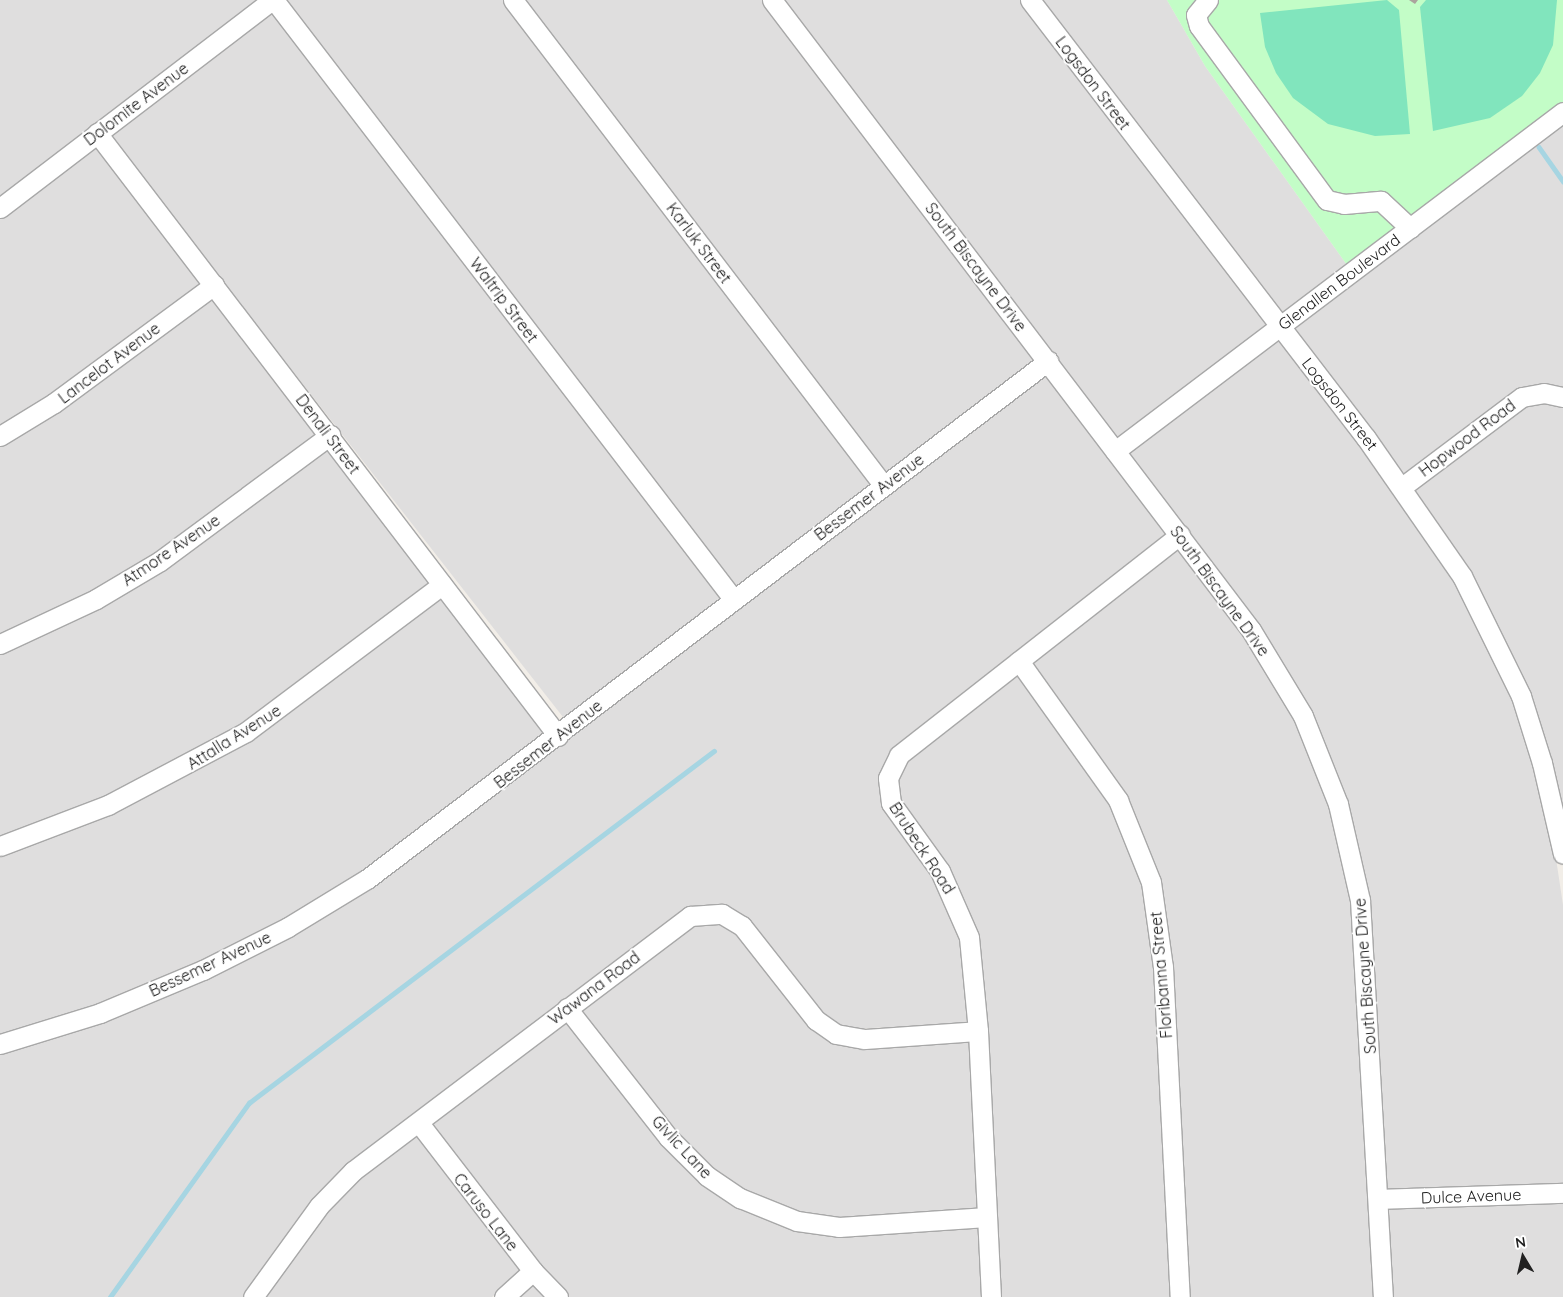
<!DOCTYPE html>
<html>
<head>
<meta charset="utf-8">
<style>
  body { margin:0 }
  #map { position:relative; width:1563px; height:1297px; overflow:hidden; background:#f2eee8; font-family:Quicksand,sans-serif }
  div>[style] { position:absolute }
  .residential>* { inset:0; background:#dfdede; transform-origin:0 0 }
  .park>* { inset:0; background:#c3fdc7 }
  .pitch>* { inset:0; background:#81e5bd }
  .stream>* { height:4.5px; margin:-2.25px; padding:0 2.25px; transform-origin:2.25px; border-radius:2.25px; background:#a6d5e2 }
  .roads { filter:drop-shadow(1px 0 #a8a8a8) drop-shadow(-1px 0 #a8a8a8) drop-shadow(0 1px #a8a8a8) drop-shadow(0 -1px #a8a8a8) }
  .minor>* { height:19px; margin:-9.5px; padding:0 9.5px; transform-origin:9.5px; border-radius:9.5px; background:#fff }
  .wall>* { inset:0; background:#aba39d }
  span { translate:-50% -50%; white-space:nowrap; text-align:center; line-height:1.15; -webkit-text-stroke:4px #fff; paint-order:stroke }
  .street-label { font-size:16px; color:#212121 }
  .north { position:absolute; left:1498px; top:1232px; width:50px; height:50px; -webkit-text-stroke:4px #fff; paint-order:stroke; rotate:351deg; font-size:14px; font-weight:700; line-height:20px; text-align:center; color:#212121 }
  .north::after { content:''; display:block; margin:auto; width:18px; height:22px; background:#212121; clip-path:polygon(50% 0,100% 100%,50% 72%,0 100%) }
</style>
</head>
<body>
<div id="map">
  <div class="residential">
    <i style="clip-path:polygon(0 0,259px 0,0 198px)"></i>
    <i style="clip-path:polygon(285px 0,504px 0,873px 484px,736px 590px)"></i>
    <i style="clip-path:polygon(523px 0,762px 0,1038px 360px,885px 475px)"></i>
    <i style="clip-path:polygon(781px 0,1021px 0,1269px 325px,1117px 441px)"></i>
    <i style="clip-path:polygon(1040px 0,1167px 0,1205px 66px,1347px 265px,1280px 316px)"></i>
    <i style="left:272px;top:10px;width:742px;height:206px;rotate:52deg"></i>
    <i style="clip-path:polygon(1563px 122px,1563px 389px,1544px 385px,1518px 390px,1404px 476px,1290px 329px)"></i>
    <i style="clip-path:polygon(96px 144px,203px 283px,50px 397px,0 427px,0 218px)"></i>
    <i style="clip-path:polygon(213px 296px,319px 433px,157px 554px,93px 592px,0 636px,0 445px)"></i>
    <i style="clip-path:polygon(1278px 338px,1361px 443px,1456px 580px,1514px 699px,1552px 832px,1563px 905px,1563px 1185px,1385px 1191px,1370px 927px,1358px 849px,1338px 780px,1126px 453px)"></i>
    <i style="clip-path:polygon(1047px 372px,1169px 533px,881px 778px,935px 876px,962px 939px,970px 1024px,846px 1029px,830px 1022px,724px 907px,693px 906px,314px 1200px,244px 1297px,0 1297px,0 1052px,370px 886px)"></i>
    <i style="clip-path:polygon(1544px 401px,1563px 405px,1563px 817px,1527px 694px,1501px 631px,1468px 572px,1413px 489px,1525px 405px)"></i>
    <i style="clip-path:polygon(329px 446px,432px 583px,242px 725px,105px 798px,0 838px,0 653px,100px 606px,164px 568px)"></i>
    <i style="clip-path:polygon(1179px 546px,1245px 635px,1297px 720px,1325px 786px,1353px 901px,1375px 1297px,1187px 1297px,1158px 881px,1125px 796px,1030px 662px)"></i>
    <i style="clip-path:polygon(441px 595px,548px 734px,363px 873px,284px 920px,201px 962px,97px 1005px,0 1035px,0 855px,111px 813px,250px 739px)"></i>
    <i style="clip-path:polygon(1018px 672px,1112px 804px,1144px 884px,1153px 935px,1173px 1297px,998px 1297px,976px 934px,958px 887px,895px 793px,904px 761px)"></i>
    <i style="clip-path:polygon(710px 920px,730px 926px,833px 1041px,864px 1047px,971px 1040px,979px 1210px,859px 1219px,820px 1217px,775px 1206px,726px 1181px,673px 1131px,578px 1010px,693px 924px)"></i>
    <i style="clip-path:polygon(566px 1019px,737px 1205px,796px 1228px,860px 1235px,980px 1226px,983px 1297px,569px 1297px,538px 1266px,429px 1125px)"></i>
    <i style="clip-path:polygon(417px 1134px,523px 1270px,492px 1297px,262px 1297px,325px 1211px,357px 1177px)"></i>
    <i style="left:1563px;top:1201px;width:96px;height:177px;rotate:90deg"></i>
    <i style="clip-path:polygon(533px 1282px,548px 1297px,516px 1297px)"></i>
  </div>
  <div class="park">
    <i style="clip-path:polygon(1167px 0,1563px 0,1563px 102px,1347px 265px,1205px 66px)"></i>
  </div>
  <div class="pitch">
    <i style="clip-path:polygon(1387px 0,1399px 10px,1410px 134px,1375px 136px,1328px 124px,1293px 98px,1276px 73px,1265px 47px,1260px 13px)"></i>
    <i style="clip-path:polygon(1426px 0,1557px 0,1553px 45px,1540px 73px,1522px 96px,1490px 118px,1433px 131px,1420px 7px)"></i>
  </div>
  <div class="stream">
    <i style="left:1539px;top:147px;width:42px;rotate:54.8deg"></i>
    <i style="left:110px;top:1297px;width:239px;rotate:-54.4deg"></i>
    <i style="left:249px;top:1103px;width:583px;rotate:-37.13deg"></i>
  </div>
  <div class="roads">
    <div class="minor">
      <i style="left:274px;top:0;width:756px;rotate:52.52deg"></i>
      <i style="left:513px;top:0;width:611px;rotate:52.64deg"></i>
      <i style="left:772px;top:0;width:791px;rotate:52.75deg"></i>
      <i style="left:1251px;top:630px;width:100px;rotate:58.8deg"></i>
      <i style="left:1303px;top:716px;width:95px;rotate:68.3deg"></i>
      <i style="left:1338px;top:804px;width:98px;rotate:77.1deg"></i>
      <i style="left:1360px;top:900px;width:398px;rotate:86.7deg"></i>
      <i style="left:1030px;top:0;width:552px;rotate:52.51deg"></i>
      <i style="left:1366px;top:438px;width:168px;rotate:55.2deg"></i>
      <i style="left:1462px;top:576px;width:134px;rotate:63.8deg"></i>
      <i style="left:1521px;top:696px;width:70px;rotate:72.6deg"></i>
      <i style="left:1542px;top:763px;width:93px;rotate:77deg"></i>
      <i style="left:1208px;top:0;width:19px;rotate:129deg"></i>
      <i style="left:1196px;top:15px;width:11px;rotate:75deg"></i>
      <i style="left:1199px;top:26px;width:216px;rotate:53.7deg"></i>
      <i style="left:1327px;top:200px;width:17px;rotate:13deg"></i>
      <i style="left:1344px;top:204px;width:37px;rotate:-5deg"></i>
      <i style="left:1381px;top:201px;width:40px;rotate:43deg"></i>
      <i style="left:97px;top:133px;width:759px;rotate:52.6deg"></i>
      <i style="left:0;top:208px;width:342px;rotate:-37.4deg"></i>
      <i style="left:0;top:436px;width:63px;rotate:-31.4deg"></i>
      <i style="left:54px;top:403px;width:199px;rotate:-36.4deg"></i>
      <i style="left:1115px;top:451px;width:562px;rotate:-37.11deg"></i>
      <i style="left:1402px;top:487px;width:150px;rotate:-36.9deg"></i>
      <i style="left:1522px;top:397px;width:22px;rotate:-10deg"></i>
      <i style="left:1544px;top:393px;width:19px;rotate:12deg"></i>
      <i style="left:0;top:644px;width:106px;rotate:-25.1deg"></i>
      <i style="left:96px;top:599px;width:74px;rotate:-30.7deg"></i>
      <i style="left:160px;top:561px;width:212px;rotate:-36.5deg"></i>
      <i style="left:1019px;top:661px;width:171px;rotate:54.5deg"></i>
      <i style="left:1118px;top:800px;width:88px;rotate:68.1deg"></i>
      <i style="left:1151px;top:882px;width:86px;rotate:82deg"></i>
      <i style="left:1163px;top:967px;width:330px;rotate:87.1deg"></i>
      <i style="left:0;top:846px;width:116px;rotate:-20.8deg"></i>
      <i style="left:108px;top:805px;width:156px;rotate:-27.9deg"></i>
      <i style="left:246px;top:732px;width:245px;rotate:-36.9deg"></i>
      <i style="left:567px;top:1008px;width:164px;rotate:51.9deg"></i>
      <i style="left:668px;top:1137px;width:55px;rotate:45deg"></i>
      <i style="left:707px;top:1176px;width:40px;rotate:34deg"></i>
      <i style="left:740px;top:1198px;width:61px;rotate:22deg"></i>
      <i style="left:797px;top:1221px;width:42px;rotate:8.1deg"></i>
      <i style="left:839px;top:1227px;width:148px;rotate:-3.9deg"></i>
      <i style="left:0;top:1044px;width:105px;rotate:-17.2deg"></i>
      <i style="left:100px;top:1013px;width:112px;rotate:-22.7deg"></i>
      <i style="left:203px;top:970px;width:95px;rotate:-26.8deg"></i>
      <i style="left:288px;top:927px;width:92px;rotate:-31.3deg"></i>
      <i style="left:367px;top:879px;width:856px;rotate:-37.26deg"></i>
      <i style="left:419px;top:1123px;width:187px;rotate:52.4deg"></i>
      <i style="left:533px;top:1271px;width:36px;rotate:46deg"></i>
      <i style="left:1378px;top:1199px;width:185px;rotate:-1.9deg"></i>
      <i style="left:253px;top:1297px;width:112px;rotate:-54deg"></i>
      <i style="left:319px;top:1206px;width:49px;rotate:-45.8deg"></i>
      <i style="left:353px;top:1171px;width:423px;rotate:-37.1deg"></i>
      <i style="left:690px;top:916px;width:32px;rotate:-4deg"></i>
      <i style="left:722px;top:914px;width:23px;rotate:31deg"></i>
      <i style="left:742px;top:926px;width:120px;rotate:51.8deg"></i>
      <i style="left:816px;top:1020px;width:24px;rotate:35deg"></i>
      <i style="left:836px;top:1034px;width:28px;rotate:10deg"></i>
      <i style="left:864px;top:1039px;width:114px;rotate:-4deg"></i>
      <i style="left:504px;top:1297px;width:39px;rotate:-42deg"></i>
      <i style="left:991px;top:1297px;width:266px;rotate:-92.8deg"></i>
      <i style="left:978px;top:1031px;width:94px;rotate:-95.5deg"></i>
      <i style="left:969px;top:937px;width:72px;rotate:-113.7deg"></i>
      <i style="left:940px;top:871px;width:84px;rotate:-125.8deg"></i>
      <i style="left:891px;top:803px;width:25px;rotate:-97deg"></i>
      <i style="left:888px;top:778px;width:25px;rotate:-64deg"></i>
      <i style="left:899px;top:755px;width:357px;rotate:-38.1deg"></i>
    </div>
  </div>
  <div class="wall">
    <i style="clip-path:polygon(1409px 0,1418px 0,1415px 4px)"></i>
  </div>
  <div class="street-label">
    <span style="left:1093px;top:83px;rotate:53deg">Logsdon Street</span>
    <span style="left:136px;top:104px;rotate:-37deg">Dolomite Avenue</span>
    <span style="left:699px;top:243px;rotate:53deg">Karluk Street</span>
    <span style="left:976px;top:267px;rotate:53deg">South Biscayne Drive</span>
    <span style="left:1339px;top:282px;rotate:-37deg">Glenallen Boulevard</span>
    <span style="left:504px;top:300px;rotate:53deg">Waltrip Street</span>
    <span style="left:109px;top:363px;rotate:-37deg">Lancelot Avenue</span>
    <span style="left:1340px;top:404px;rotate:52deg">Logsdon Street</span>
    <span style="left:328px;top:434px;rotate:53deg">Denali Street</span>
    <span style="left:1467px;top:438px;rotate:-37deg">Hopwood Road</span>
    <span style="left:869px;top:497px;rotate:-37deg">Bessemer Avenue</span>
    <span style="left:171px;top:550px;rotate:-34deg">Atmore Avenue</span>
    <span style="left:1220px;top:591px;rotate:54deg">South Biscayne Drive</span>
    <span style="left:234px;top:737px;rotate:-32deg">Attalla Avenue</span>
    <span style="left:548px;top:744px;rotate:-38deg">Bessemer Avenue</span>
    <span style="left:922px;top:848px;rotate:57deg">Brubeck Road</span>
    <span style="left:210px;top:964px;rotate:-25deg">Bessemer Avenue</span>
    <span style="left:1161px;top:975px;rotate:-95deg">Floribanna Street</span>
    <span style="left:1365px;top:976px;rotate:-94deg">South Biscayne Drive</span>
    <span style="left:594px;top:988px;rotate:-37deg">Wawana Road</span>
    <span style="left:682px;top:1147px;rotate:47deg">Givlic Lane</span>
    <span style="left:1471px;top:1196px;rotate:-2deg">Dulce Avenue</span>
    <span style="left:486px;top:1212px;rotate:52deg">Caruso Lane</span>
  </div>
  <div class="north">N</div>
</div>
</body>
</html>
